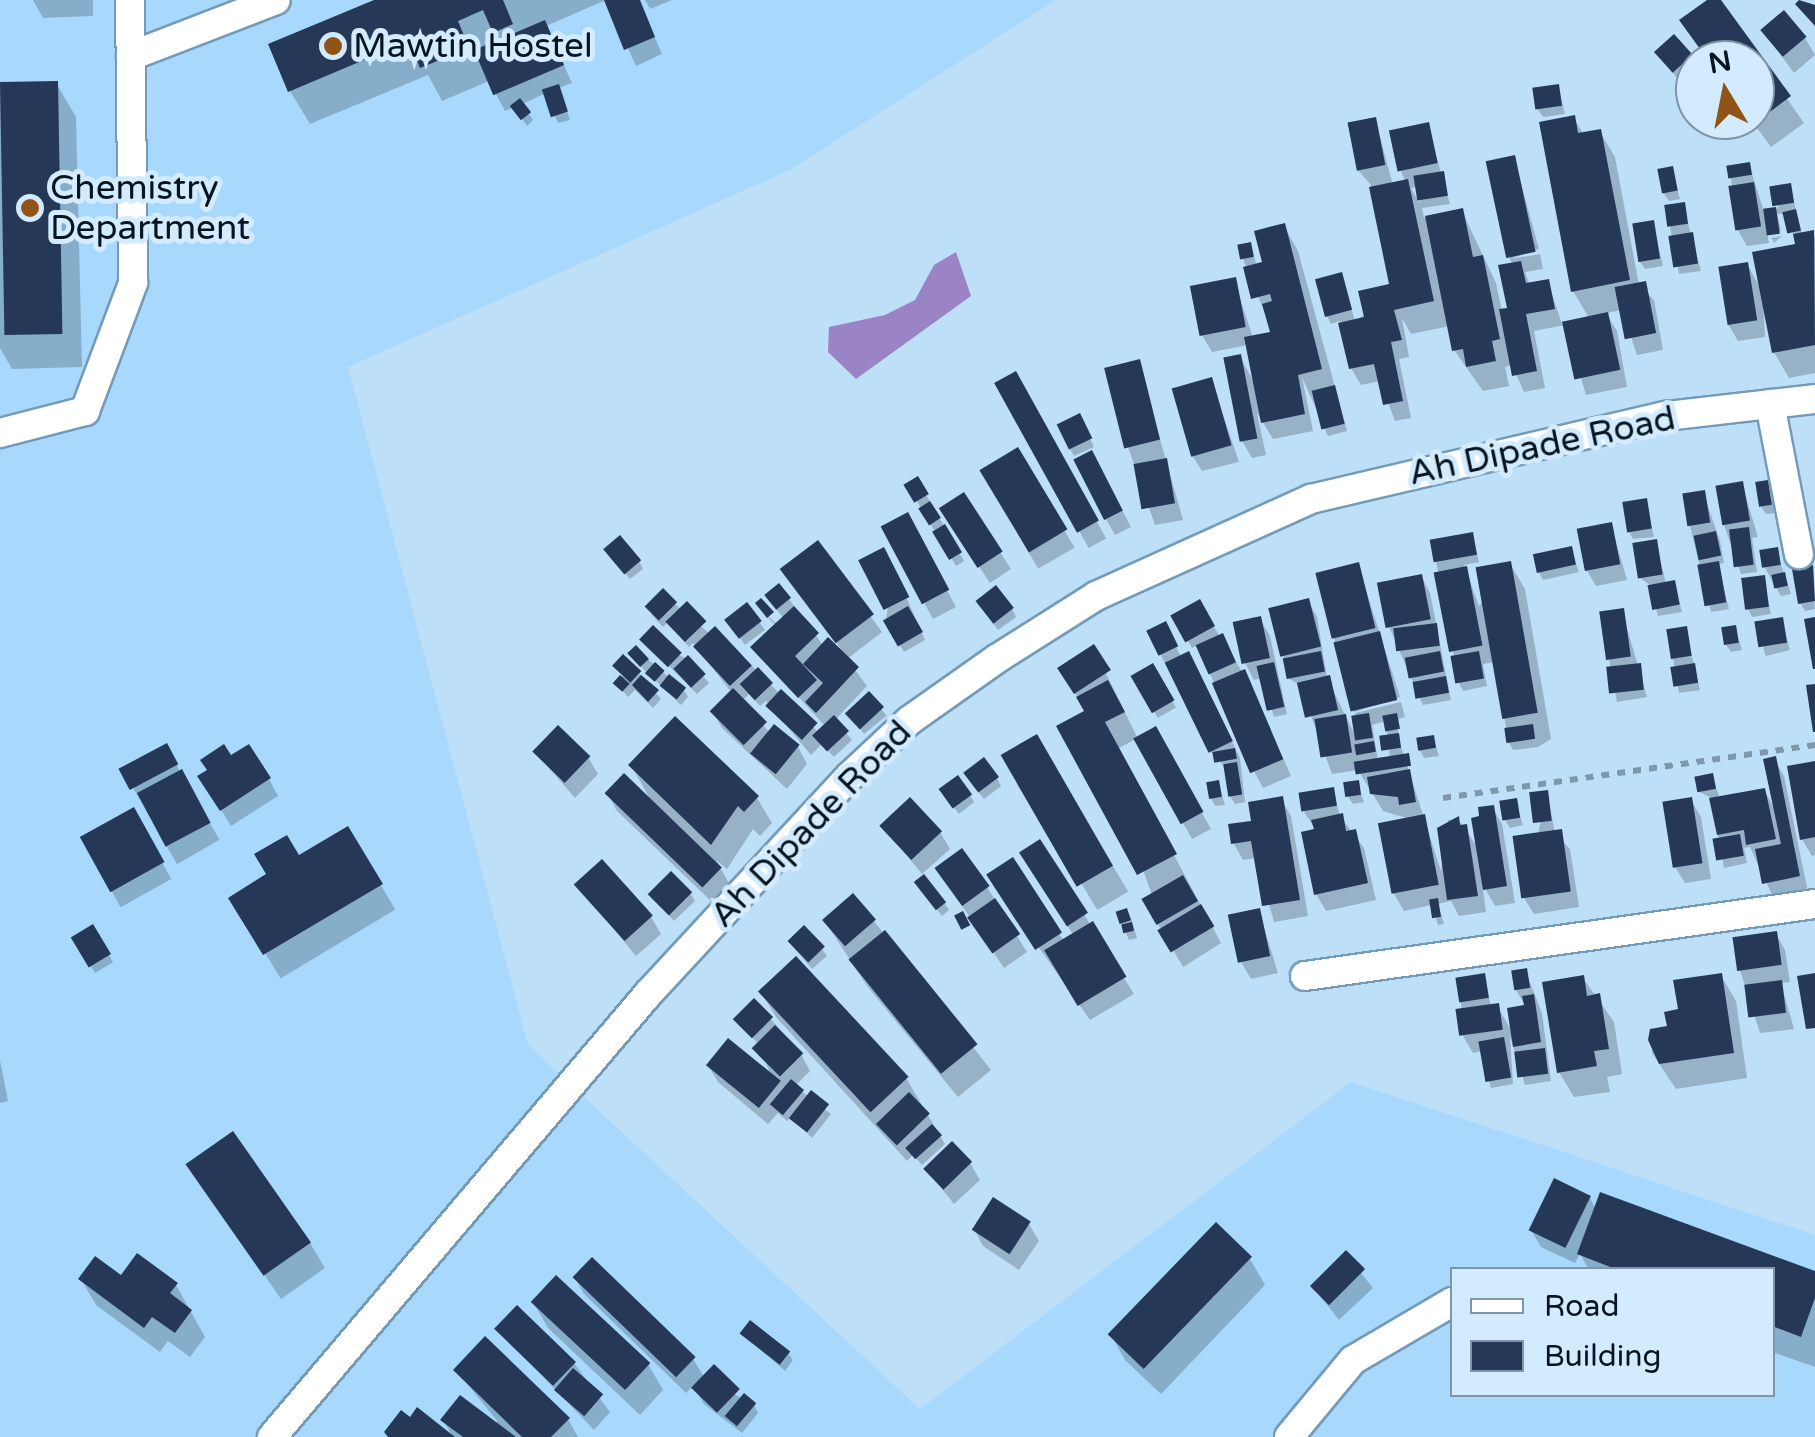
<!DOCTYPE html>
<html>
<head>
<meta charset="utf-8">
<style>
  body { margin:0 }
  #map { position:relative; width:1815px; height:1437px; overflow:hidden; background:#bddff8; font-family:"Varela Round",sans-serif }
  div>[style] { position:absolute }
  .built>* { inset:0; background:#a8d9fd }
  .water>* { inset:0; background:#9b84c5 }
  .shadow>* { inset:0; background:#0003; transform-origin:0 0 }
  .building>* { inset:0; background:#253858; transform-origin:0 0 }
  .path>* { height:6px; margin-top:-3px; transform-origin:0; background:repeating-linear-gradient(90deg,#7d98ac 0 8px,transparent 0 16px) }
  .roads { filter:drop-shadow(2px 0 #739bb9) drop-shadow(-2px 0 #739bb9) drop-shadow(0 2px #739bb9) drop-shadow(0 -2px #739bb9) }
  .street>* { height:28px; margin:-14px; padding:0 14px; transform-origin:14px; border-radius:14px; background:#fff }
  .dots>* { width:28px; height:28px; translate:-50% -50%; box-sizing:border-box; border:5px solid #d2ebfe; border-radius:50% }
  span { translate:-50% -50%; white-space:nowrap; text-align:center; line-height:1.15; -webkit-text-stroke:10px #d2ebfe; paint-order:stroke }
  .poi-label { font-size:35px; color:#061520 }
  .left { translate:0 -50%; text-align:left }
  .street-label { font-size:35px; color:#061520 }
  .legend { position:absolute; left:1450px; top:1267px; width:325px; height:130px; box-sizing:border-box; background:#d2ebfe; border:2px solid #8095a5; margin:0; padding:12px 18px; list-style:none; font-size:30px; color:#061520 }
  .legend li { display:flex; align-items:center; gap:20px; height:50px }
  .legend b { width:50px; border:2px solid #8095a5 }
  .north { position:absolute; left:1675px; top:40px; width:100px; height:100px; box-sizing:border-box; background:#d2ebfe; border:2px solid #8095a5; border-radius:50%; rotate:350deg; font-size:28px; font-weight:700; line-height:40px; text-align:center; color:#061520 }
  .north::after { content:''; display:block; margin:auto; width:35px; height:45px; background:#915417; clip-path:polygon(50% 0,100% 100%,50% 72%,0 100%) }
</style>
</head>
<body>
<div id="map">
  <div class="built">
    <i style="clip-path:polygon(evenodd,0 0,1056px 0,790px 170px,348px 367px,528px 1045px,920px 1409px,1351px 1082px,1815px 1235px,1815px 1437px,0 1437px,0 0,1452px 1270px,1772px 1270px,1772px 1394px,1452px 1394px,1452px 1270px)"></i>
  </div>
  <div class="water">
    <i style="clip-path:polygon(956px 252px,971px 296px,856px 379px,828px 352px,829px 327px,885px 315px,915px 300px,934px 265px)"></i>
  </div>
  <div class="shadow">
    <i style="clip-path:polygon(33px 0,93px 0,93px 16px,43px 18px)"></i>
    <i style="clip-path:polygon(381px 0,639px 0,662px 54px,636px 66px,606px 0,546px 26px,572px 83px,559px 88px,570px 120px,558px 123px,546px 93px,522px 104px,533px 120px,527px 126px,514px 107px,505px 111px,489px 81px,442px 101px,428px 75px,310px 124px,290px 91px)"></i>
    <i style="clip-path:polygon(645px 0,672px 0,650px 9px)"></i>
    <i style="clip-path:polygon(1711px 0,1718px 0,1804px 123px,1771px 147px,1751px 120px,1755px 60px,1707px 60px,1682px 21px)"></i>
    <i style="clip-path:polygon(1763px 31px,1805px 38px,1815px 55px,1794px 73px)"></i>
    <i style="clip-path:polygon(1690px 57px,1695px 64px,1678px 79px,1661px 59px)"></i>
    <i style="clip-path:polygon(56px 83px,76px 117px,82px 367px,12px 369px,0 348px,0 85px)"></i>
    <i style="clip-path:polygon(1558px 87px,1565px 114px,1543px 117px,1538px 110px)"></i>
    <i style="clip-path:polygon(evenodd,1574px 118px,1584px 135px,1600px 132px,1615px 157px,1639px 285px,1654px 300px,1663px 350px,1637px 355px,1622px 310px,1606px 313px,1617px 331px,1627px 387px,1586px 395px,1565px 325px,1534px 331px,1545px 388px,1524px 392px,1512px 365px,1505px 367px,1509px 386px,1483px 391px,1454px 350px,1450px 326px,1411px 334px,1402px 318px,1409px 357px,1399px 359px,1411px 418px,1395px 421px,1380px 381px,1361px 385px,1351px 368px,1340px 321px,1331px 324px,1327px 316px,1318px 281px,1341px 275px,1355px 321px,1394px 296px,1371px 185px,1357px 169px,1375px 119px,1393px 185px,1406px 182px,1401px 172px,1427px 124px,1450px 204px,1422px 208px,1424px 218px,1462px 211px,1496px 283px,1502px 311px,1510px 310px,1513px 265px,1509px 257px,1514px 158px,1539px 249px,1510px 259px,1540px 254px,1543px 269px,1525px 272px,1530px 285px,1548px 282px,1562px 324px,1589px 318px,1573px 291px,1574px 118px,1417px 187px,1420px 204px,1411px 188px,1417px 187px)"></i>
    <i style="clip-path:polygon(1749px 164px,1764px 212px,1777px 209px,1790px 186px,1802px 234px,1815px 237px,1815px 373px,1789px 378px,1774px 352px,1763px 296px,1765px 337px,1738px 341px,1728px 324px,1747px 264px,1761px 289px,1798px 246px,1785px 213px,1777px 214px,1781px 231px,1767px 232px,1769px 243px,1747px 246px,1737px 229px,1731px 178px)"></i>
    <i style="clip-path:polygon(1671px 169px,1680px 199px,1669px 201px,1664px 194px)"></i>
    <i style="clip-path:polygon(1683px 205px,1701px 271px,1679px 274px,1670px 227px)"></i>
    <i style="clip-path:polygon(1653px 223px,1663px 266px,1645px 269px,1640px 262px)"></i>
    <i style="clip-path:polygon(1284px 226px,1298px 251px,1347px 431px,1328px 436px,1302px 377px,1313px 431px,1273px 439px,1257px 413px,1266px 455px,1252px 458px,1242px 441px,1240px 357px,1254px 382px,1248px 345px,1212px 352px,1202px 335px,1234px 280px,1253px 338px,1273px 333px,1243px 259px,1250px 245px,1257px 266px,1265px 264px)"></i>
    <i style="clip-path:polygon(1782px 236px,1774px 243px,1771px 238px)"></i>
    <i style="clip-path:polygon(1138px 362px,1183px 520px,1155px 525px,1128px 447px)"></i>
    <i style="left:1015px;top:374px;width:188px;height:20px;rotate:61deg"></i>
    <i style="clip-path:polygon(1211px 380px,1239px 462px,1202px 471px,1192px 455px)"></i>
    <i style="clip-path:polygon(1083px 424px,1094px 447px,1074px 456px,1070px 449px)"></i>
    <i style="left:1018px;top:450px;width:113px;height:42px;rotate:60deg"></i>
    <i style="clip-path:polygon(1101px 470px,1131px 527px,1115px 535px,1106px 519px)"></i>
    <i style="clip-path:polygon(917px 479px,964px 561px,956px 566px,907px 485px)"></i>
    <i style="clip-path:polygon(1767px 483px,1775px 513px,1766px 514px,1761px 507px)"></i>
    <i style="clip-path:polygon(1742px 484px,1758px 537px,1752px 538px,1757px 572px,1741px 574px,1724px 525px)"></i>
    <i style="clip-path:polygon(1703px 492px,1720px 541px,1724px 563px,1718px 564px,1729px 609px,1711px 612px,1690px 526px)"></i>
    <i style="clip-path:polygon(963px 496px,1011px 569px,990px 583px,952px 526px)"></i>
    <i style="clip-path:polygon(1645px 500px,1654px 537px,1633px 539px,1629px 532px)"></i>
    <i style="clip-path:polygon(1611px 525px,1627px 580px,1596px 586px,1586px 569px)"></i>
    <i style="clip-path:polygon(883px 527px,916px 532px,956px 607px,933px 619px)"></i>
    <i style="clip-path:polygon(1472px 535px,1479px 562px,1464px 565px,1479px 606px,1510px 564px,1525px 589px,1551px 739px,1538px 747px,1513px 750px,1509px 743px,1494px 662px,1483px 664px,1487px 686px,1463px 691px,1459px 683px,1436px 561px)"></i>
    <i style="clip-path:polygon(1656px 542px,1666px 584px,1674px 583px,1682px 612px,1658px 616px,1650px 585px,1640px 578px)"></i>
    <i style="clip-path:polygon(818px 544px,882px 632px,847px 659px,867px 686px,835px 720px,852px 740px,834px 757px,822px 744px,811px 755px,766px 701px,760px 706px,749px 694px,742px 701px,770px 733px,797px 745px,807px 764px,787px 789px,722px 728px,713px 712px,732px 693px,693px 643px,689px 647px,668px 622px,663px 627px,651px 614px,675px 604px,710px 634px,715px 629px,819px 733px,826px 727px,753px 647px,776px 626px,762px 611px,778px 625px,784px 619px,772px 603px,789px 599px,823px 645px,841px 649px,784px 570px)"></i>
    <i style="clip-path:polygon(1571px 549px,1579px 572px,1543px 580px,1539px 572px)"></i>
    <i style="clip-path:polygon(1776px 550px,1791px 594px,1781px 596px,1765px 568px)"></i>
    <i style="clip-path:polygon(611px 557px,639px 561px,643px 569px,630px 579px)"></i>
    <i style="clip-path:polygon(1358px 565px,1400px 697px,1354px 712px,1334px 638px)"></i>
    <i style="clip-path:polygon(893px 567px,925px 640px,904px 652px,886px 621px)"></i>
    <i style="clip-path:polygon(1811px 568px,1815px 609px,1805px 611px,1800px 603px)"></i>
    <i style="clip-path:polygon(1421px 576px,1430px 593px,1451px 700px,1423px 705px,1389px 627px)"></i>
    <i style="clip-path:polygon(1763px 577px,1771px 614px,1752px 617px,1748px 609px)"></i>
    <i style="clip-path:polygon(evenodd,1308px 601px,1317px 617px,1327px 678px,1356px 737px,1355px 713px,1401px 702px,1405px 717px,1398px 719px,1398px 737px,1441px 871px,1448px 820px,1458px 819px,1478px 848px,1492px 807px,1502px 824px,1515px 903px,1495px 906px,1482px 883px,1486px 912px,1459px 916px,1451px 901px,1438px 904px,1444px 924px,1438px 925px,1432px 905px,1404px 911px,1394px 894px,1410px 819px,1383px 811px,1358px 770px,1332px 774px,1300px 685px,1289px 679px,1271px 609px,1308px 601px,1386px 721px,1390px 759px,1378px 761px,1372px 725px,1386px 721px)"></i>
    <i style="clip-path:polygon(1199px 603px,1253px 689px,1291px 776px,1263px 788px,1254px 771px,1197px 645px,1192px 648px,1174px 616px)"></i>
    <i style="clip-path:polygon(747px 605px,765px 630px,745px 645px,732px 627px)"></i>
    <i style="clip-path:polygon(983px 609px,1012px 609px,1016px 617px,998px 630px)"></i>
    <i style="clip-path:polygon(1622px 611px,1647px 697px,1617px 702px,1609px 659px)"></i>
    <i style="clip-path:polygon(1260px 619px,1270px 636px,1287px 714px,1274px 717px,1262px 678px,1254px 680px,1245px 663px)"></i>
    <i style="left:1782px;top:619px;width:32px;height:25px;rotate:76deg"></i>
    <i style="clip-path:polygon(1165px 625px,1181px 657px,1198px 671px,1240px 758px,1245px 802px,1235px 804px,1230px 796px,1226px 768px,1210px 751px,1149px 632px)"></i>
    <i style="clip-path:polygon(1685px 628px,1700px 690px,1679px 693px,1673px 658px)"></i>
    <i style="clip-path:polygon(1735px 628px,1742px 650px,1731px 652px,1726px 645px)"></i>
    <i style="clip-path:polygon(642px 639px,688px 659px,709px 683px,697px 694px)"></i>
    <i style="clip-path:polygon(1093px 647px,1138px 739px,1155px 729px,1211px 829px,1192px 839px,1136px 739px,1117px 749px,1221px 943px,1183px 967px,1144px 900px,1152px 895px,1087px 712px,1070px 685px)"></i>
    <i style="clip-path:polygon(636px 649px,684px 690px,688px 697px,681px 705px,635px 661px)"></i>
    <i style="clip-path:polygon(616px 666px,639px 673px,661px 699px,653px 708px,635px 690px,628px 697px,616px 683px,623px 676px)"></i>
    <i style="left:1152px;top:666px;width:48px;height:21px;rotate:60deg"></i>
    <i style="left:869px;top:694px;width:28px;height:29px;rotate:51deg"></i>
    <i style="left:1036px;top:738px;width:179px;height:36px;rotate:59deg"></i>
    <i style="clip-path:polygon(1433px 738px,1439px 756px,1424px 758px,1420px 750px)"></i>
    <i style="left:166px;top:747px;width:107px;height:49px;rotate:60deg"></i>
    <i style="clip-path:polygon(535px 752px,588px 757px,598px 774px,575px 798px)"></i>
    <i style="clip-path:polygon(230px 758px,269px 779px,278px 796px,231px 826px,201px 777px)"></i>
    <i style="clip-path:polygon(1774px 759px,1784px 776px,1808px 892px,1774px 899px,1750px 847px,1744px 848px,1747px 863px,1724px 868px,1711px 798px,1700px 792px,1712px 776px,1720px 799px,1764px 790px,1776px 811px)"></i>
    <i style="clip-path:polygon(1815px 763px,1815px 855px,1812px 856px,1802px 839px)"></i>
    <i style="clip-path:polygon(631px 765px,757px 798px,772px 823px,760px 836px,753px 829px,727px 869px,716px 860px,730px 885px,713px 903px,617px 811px,608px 794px,650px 799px)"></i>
    <i style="clip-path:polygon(997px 778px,1001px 786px,984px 799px,970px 781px)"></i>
    <i style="clip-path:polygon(1218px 783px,1225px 805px,1215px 806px,1211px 798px)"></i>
    <i style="clip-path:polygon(1357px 783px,1364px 802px,1353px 804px,1348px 797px)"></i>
    <i style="clip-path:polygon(1332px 789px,1340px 816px,1364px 848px,1376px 900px,1326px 911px,1316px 894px,1317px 831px,1304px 812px)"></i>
    <i style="clip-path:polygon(1547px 793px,1555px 833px,1570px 849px,1579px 907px,1534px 914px,1524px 898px)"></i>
    <i style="clip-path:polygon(970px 795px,974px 802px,959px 814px,946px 798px)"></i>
    <i style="clip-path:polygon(1281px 799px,1291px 816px,1308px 916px,1274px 922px,1256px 858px,1243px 860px,1234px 844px)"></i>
    <i style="clip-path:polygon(1691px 800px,1701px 817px,1711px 879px,1685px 883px,1675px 867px)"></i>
    <i style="clip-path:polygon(1515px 801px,1523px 825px,1510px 828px,1505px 820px)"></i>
    <i style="left:133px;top:810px;width:79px;height:58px;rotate:61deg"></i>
    <i style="clip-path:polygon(882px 825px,940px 832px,950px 849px,922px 874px)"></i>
    <i style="left:347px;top:829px;width:94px;height:134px;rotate:59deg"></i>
    <i style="clip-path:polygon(1039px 843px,1134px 994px,1090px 1020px,999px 891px,1012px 860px,1064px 941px,1074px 936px,1032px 871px)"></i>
    <i style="clip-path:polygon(577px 885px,651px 917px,661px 934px,636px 956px)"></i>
    <i style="clip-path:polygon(948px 885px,987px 887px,1027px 952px,1004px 968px)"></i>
    <i style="clip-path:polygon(922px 890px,944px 903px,949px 910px,942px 916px)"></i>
    <i style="clip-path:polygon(690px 893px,695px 901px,674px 921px,652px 896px)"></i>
    <i style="clip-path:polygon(1126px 911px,1131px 918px,1137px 938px,1129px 940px,1121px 922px)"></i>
    <i style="clip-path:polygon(1259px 911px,1278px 973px,1251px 979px,1241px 962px)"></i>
    <i style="clip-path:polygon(824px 920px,874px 921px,991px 1070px,958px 1097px,867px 986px)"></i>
    <i style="left:92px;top:927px;width:41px;height:21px;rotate:59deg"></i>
    <i style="clip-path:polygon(1776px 934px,1785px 950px,1790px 982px,1781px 983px,1794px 1029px,1760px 1033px,1740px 970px)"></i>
    <i style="clip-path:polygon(794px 948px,822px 949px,827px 956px,812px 969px)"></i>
    <i style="clip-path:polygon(1525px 970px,1542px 1013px,1551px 1081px,1525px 1085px,1510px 1036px,1513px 1084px,1491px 1088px,1482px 1051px,1473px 1053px,1463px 1036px,1461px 1002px,1483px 976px,1491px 1006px,1497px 1006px,1513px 1033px,1526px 1007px,1516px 990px)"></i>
    <i style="clip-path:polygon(1721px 976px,1736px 1001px,1747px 1078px,1676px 1089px,1652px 1053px,1652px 1031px,1670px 1028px)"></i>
    <i style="clip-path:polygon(1583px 978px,1614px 1022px,1622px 1074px,1607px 1077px,1610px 1092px,1574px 1097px,1559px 1072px)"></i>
    <i style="clip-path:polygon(761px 992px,906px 1078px,945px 1144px,922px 1165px,913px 1155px,907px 1161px,776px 1017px)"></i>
    <i style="clip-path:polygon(736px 1019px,771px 1019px,801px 1054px,810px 1071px,795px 1086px,831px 1114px,812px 1138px,791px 1117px,787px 1121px,778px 1113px,768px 1124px,718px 1082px,708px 1065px,771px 1076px,759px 1045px)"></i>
    <i style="clip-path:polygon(0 1060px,8px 1101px,0 1103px)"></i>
    <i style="clip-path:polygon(970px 1163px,980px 1180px,954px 1204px,926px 1169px)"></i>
    <i style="clip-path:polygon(189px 1166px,310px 1243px,325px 1268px,281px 1299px)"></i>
    <i style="clip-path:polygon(1590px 1198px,1596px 1210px,1815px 1274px,1815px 1367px,1772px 1352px,1772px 1270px,1589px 1270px,1580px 1254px,1575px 1263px,1541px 1247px,1531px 1230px)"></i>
    <i style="clip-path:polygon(1029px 1224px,1039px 1241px,1019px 1270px,983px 1246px,974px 1229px)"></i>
    <i style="clip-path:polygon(1216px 1226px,1250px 1259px,1265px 1285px,1161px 1394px,1125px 1360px,1111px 1335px)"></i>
    <i style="clip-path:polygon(1346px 1254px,1373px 1288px,1339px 1320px,1313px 1287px)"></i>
    <i style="clip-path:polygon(592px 1260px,693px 1359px,704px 1377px,754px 1405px,758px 1413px,742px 1433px,704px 1404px,693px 1386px,686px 1393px,584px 1294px,575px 1278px)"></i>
    <i style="clip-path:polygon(122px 1278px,176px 1285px,205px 1337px,190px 1357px,168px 1341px,160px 1352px,96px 1305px,81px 1279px)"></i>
    <i style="clip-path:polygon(533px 1302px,648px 1364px,663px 1390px,640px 1415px,548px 1328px)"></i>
    <i style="clip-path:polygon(497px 1329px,574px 1363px,610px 1412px,594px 1430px)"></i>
    <i style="clip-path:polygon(742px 1333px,788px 1353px,793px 1360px,785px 1371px)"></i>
    <i style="clip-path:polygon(456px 1370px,568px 1419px,578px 1437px,453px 1437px,443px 1420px,498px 1422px)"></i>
  </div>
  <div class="building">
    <i style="clip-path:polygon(374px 0,503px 0,513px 24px,493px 33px,483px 10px,458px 21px,469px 48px,420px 68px,409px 41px,288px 92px,268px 44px)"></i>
    <i style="clip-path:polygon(604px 0,640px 0,655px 37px,624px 50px)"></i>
    <i style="clip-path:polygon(1707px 0,1721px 0,1791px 96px,1755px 123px,1755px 60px,1708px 60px,1679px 20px)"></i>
    <i style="clip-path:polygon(1799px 0,1815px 5px,1815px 26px,1795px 4px)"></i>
    <i style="left:1784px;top:10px;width:35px;height:31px;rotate:50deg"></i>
    <i style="left:545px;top:20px;width:49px;height:77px;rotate:67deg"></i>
    <i style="left:1674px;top:34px;width:28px;height:27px;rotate:48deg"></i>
    <i style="left:58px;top:81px;width:253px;height:58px;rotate:89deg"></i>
    <i style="left:559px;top:84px;width:29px;height:18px;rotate:72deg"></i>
    <i style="left:1559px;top:84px;width:22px;height:27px;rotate:82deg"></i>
    <i style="left:520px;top:98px;width:18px;height:13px;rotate:52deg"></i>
    <i style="clip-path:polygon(1575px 115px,1578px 133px,1601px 129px,1630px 280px,1571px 292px,1539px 122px)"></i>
    <i style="left:1376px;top:117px;width:49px;height:29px;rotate:79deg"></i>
    <i style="left:1429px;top:122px;width:42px;height:41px;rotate:78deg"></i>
    <i style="left:1515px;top:155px;width:99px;height:30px;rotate:78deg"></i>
    <i style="left:1750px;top:162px;width:13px;height:24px;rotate:81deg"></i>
    <i style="left:1673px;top:166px;width:25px;height:16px;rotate:79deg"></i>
    <i style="left:1444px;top:171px;width:25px;height:31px;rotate:81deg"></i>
    <i style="clip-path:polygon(1408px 179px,1434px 301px,1394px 310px,1402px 340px,1391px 342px,1403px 401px,1383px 405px,1374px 364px,1349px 369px,1338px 323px,1364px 317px,1358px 291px,1389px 284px,1369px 187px)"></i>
    <i style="left:1754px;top:182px;width:45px;height:26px;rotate:81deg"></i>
    <i style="left:1791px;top:183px;width:20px;height:22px;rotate:81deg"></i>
    <i style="left:1685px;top:202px;width:22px;height:21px;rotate:82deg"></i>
    <i style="left:1776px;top:207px;width:27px;height:13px;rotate:82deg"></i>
    <i style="clip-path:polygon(1463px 208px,1473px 257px,1483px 255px,1500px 339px,1492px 341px,1496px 361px,1466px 367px,1463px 349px,1452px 351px,1425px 216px)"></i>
    <i style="left:1796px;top:209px;width:22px;height:14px;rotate:77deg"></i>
    <i style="left:1654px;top:220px;width:39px;height:22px;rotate:81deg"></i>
    <i style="clip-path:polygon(1285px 223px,1322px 369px,1298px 375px,1305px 414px,1261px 423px,1244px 337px,1270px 332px,1262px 304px,1272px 301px,1270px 294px,1251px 299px,1243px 267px,1262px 262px,1254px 231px)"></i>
    <i style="clip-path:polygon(1814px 230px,1815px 345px,1772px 353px,1752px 252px,1795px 244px,1793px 234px)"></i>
    <i style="left:1693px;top:232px;width:32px;height:25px;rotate:81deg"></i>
    <i style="left:1251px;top:242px;width:15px;height:14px;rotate:79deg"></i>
    <i style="clip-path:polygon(1521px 261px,1526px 283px,1549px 279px,1555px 309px,1526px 314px,1537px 371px,1512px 376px,1499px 309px,1507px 308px,1498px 265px)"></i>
    <i style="left:1748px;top:262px;width:59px;height:30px;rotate:81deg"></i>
    <i style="left:1342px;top:272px;width:39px;height:28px;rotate:75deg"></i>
    <i style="left:1236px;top:277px;width:51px;height:47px;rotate:79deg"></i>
    <i style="left:1646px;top:281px;width:53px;height:32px;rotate:79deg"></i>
    <i style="left:1608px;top:312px;width:59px;height:47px;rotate:78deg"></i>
    <i style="left:1241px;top:354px;width:86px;height:18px;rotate:79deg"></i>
    <i style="left:1140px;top:359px;width:83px;height:37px;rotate:76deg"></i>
    <i style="left:1016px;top:371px;width:171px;height:25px;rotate:61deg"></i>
    <i style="left:1212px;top:377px;width:71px;height:42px;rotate:74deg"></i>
    <i style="left:1335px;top:385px;width:40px;height:24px;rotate:76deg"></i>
    <i style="left:1080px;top:413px;width:28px;height:26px;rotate:64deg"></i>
    <i style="left:1018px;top:447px;width:96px;height:45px;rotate:59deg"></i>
    <i style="left:1092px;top:450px;width:68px;height:21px;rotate:63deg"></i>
    <i style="left:1167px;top:458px;width:46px;height:34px;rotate:80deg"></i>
    <i style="left:918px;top:476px;width:21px;height:17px;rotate:59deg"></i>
    <i style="left:1768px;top:480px;width:25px;height:13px;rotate:81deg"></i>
    <i style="left:1743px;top:481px;width:40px;height:28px;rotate:80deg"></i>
    <i style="left:1705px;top:490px;width:33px;height:23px;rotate:81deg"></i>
    <i style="left:964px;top:492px;width:71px;height:30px;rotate:57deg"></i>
    <i style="left:1647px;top:498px;width:31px;height:25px;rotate:81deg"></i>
    <i style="left:930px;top:501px;width:20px;height:14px;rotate:57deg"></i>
    <i style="left:908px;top:512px;width:88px;height:31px;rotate:62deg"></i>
    <i style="left:1612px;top:522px;width:43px;height:36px;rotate:79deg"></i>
    <i style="left:945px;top:524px;width:33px;height:15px;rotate:59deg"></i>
    <i style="left:1749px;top:527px;width:38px;height:20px;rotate:83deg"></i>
    <i style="left:1716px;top:531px;width:25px;height:23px;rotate:78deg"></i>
    <i style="left:1473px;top:532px;width:23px;height:44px;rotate:80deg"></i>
    <i style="left:620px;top:535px;width:33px;height:22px;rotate:50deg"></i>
    <i style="left:1657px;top:539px;width:36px;height:25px;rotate:81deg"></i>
    <i style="left:818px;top:540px;width:93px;height:48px;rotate:53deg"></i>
    <i style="left:1572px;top:546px;width:19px;height:40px;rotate:78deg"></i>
    <i style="left:884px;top:547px;width:56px;height:29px;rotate:63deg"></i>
    <i style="left:1778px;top:547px;width:18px;height:19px;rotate:81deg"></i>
    <i style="left:1511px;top:561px;width:154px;height:36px;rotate:80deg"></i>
    <i style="left:1719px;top:561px;width:42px;height:22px;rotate:80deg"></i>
    <i style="left:1359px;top:562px;width:68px;height:45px;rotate:76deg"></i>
    <i style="clip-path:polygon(1813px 565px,1815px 601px,1798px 604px,1792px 569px)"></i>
    <i style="left:1467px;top:566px;width:81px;height:34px;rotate:79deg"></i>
    <i style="left:1785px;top:572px;width:14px;height:14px;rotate:78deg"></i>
    <i style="left:1422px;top:574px;width:46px;height:46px;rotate:79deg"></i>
    <i style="left:1765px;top:575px;width:32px;height:24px;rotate:83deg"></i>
    <i style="left:1675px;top:580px;width:25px;height:28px;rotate:79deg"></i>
    <i style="left:779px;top:583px;width:19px;height:19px;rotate:51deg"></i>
    <i style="left:996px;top:585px;width:29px;height:26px;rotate:52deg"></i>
    <i style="left:663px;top:588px;width:20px;height:26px;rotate:45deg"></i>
    <i style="clip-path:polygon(761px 598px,774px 612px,767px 618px,755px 603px)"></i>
    <i style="left:1309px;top:598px;width:50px;height:42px;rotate:76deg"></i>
    <i style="left:1200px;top:599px;width:31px;height:34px;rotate:61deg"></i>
    <i style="left:687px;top:601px;width:28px;height:30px;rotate:46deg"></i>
    <i style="left:747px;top:602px;width:24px;height:29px;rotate:52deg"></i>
    <i style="clip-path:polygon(794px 606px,819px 633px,795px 656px,817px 680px,798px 698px,750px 647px)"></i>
    <i style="left:908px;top:606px;width:30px;height:29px;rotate:60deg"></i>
    <i style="left:1624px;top:608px;width:49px;height:25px;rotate:82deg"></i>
    <i style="left:1261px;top:616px;width:43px;height:29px;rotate:78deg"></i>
    <i style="left:1783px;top:617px;width:26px;height:29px;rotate:81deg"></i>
    <i style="clip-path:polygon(1815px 617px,1815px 669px,1813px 669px,1804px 619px)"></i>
    <i style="left:1166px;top:621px;width:28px;height:22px;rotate:64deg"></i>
    <i style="left:1437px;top:623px;width:23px;height:44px;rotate:83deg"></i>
    <i style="left:653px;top:625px;width:40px;height:20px;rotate:44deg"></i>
    <i style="left:1736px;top:625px;width:18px;height:15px;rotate:81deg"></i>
    <i style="left:715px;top:626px;width:54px;height:30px;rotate:47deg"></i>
    <i style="left:1687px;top:626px;width:30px;height:21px;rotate:81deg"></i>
    <i style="left:1380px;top:631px;width:71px;height:48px;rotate:76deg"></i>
    <i style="left:1223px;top:633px;width:32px;height:30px;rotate:66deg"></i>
    <i style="clip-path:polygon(828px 637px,859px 667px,816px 713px,805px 702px,823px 683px,803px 664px)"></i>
    <i style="left:1094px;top:644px;width:31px;height:44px;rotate:57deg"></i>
    <i style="left:636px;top:645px;width:19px;height:12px;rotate:47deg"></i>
    <i style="left:1189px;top:651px;width:100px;height:27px;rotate:64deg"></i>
    <i style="left:1321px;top:651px;width:21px;height:39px;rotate:79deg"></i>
    <i style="left:1440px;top:651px;width:21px;height:36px;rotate:79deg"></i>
    <i style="left:1479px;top:651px;width:28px;height:29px;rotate:80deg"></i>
    <i style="left:623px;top:654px;width:25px;height:16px;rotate:43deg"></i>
    <i style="left:688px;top:655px;width:26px;height:20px;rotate:47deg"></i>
    <i style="left:655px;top:662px;width:13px;height:15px;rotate:42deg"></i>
    <i style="left:1274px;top:662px;width:46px;height:18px;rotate:77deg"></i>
    <i style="left:1153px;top:663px;width:43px;height:26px;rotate:60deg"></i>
    <i style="left:1641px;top:663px;width:27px;height:35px;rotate:84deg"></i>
    <i style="left:1695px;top:663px;width:20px;height:25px;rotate:81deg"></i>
    <i style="left:758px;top:667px;width:22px;height:25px;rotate:47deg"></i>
    <i style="left:1245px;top:669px;width:98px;height:36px;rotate:67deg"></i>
    <i style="left:669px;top:674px;width:22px;height:15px;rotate:39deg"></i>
    <i style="left:620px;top:675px;width:13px;height:11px;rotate:42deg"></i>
    <i style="clip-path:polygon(641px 675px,659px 690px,648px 702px,632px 685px)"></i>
    <i style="left:1330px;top:675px;width:36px;height:34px;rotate:77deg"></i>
    <i style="left:1446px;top:676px;width:17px;height:34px;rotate:80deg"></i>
    <i style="clip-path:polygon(1108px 680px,1125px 712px,1105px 722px,1177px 854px,1137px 875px,1056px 726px,1084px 711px,1076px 697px)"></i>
    <i style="clip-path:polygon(1815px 684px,1815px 732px,1813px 732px,1806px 685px)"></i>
    <i style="left:733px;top:688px;width:48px;height:33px;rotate:45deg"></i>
    <i style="left:781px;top:689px;width:50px;height:23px;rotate:43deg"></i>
    <i style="left:869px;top:691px;width:22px;height:33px;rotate:47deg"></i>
    <i style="left:1369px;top:713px;width:25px;height:18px;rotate:81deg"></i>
    <i style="left:1397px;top:713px;width:16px;height:15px;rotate:79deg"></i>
    <i style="left:1346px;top:714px;width:39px;height:32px;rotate:81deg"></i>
    <i style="left:834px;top:715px;width:22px;height:30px;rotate:47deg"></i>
    <i style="clip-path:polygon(675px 716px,759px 796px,744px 812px,738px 806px,711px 845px,628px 765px)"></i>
    <i style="left:774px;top:724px;width:33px;height:38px;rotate:39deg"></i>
    <i style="left:1533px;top:724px;width:15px;height:29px;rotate:82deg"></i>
    <i style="left:558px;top:725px;width:45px;height:37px;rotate:44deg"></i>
    <i style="left:1156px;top:726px;width:98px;height:26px;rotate:61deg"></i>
    <i style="left:1399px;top:733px;width:15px;height:20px;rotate:82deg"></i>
    <i style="left:1037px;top:734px;width:152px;height:42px;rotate:60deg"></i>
    <i style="left:1434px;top:735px;width:13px;height:18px;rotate:81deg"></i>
    <i style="left:1374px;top:741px;width:11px;height:20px;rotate:80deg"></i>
    <i style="left:167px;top:743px;width:24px;height:55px;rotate:62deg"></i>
    <i style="clip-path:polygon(224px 744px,231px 755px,249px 744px,271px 778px,220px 811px,197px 776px,207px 770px,200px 760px)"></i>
    <i style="left:1235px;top:748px;width:11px;height:23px;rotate:80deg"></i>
    <i style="left:1409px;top:753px;width:13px;height:56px;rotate:81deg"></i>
    <i style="clip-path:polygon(1776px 756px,1800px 876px,1762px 884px,1755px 849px,1781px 844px,1763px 759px)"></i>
    <i style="left:984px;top:757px;width:25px;height:26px;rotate:53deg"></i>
    <i style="clip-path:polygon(1815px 761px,1815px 837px,1800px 840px,1787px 766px)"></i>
    <i style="left:1237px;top:762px;width:33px;height:14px;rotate:81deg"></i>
    <i style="left:182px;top:769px;width:61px;height:51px;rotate:62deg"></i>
    <i style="clip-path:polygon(1410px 769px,1416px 802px,1399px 805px,1398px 797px,1370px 794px,1367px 777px)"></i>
    <i style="left:624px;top:773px;width:136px;height:28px;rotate:44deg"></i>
    <i style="left:1713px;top:773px;width:16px;height:19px;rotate:79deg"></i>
    <i style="left:958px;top:775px;width:24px;height:24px;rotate:54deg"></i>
    <i style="left:1219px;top:780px;width:17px;height:13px;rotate:80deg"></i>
    <i style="left:1359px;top:780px;width:15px;height:16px;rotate:82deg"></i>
    <i style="left:1334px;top:787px;width:19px;height:36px;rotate:81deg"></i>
    <i style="clip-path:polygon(1765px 788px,1776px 839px,1746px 845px,1744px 830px,1717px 835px,1709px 798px)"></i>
    <i style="left:1548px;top:790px;width:31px;height:19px;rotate:83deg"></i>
    <i style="clip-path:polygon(1283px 796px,1300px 900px,1262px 906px,1251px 841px,1231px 844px,1228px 824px,1251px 821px,1248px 802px)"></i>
    <i style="left:910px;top:797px;width:47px;height:42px;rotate:47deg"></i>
    <i style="left:1692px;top:797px;width:67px;height:30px;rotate:81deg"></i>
    <i style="left:1517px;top:798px;width:20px;height:18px;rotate:81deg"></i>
    <i style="clip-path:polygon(1494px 805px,1507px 886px,1483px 890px,1471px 818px,1479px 816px,1478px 807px)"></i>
    <i style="left:134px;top:807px;width:63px;height:62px;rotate:61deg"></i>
    <i style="clip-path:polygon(1343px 813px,1346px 831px,1356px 829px,1368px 883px,1314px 895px,1301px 832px,1314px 829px,1311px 820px)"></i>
    <i style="left:1425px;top:814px;width:72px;height:48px;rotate:79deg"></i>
    <i style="clip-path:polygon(1459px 816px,1460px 825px,1467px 824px,1478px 896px,1447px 900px,1437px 828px)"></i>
    <i style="clip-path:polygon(348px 826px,383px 884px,263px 955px,228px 898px,266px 874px,254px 854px,287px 835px,299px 855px)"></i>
    <i style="left:1562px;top:829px;width:63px;height:50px;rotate:82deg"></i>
    <i style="left:1740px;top:834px;width:22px;height:28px;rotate:80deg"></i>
    <i style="left:1040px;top:839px;width:88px;height:25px;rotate:57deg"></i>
    <i style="left:962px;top:848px;width:47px;height:34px;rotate:54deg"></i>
    <i style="left:1013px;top:857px;width:90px;height:32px;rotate:57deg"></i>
    <i style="left:602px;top:859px;width:76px;height:38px;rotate:48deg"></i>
    <i style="left:671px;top:871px;width:30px;height:33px;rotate:45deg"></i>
    <i style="left:924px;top:874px;width:36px;height:13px;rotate:52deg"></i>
    <i style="left:1183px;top:875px;width:30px;height:48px;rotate:60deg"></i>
    <i style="left:853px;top:893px;width:35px;height:41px;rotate:49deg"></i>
    <i style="left:995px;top:898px;width:44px;height:34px;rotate:55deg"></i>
    <i style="left:1438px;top:898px;width:19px;height:9px;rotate:81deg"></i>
    <i style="left:1201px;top:904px;width:26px;height:51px;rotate:59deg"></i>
    <i style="left:1127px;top:908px;width:13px;height:12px;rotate:72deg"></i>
    <i style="left:1260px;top:908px;width:49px;height:33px;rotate:78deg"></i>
    <i style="left:963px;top:911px;width:16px;height:10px;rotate:63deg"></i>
    <i style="left:1093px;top:921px;width:65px;height:57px;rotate:59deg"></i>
    <i style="left:1132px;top:922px;width:9px;height:11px;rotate:77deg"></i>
    <i style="left:93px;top:924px;width:35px;height:26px;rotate:59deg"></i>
    <i style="left:804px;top:925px;width:30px;height:23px;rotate:46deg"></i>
    <i style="left:885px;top:930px;width:147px;height:47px;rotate:51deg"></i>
    <i style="left:1777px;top:931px;width:34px;height:45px;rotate:82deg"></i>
    <i style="left:796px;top:956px;width:165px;height:52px;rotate:47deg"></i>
    <i style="left:1527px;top:968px;width:20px;height:16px;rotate:81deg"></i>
    <i style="left:1485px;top:973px;width:25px;height:30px;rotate:81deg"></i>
    <i style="clip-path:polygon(1722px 973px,1734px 1053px,1659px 1064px,1648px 1040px,1650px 1029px,1667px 1026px,1664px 1012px,1678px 1009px,1673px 980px)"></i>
    <i style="clip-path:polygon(1815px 973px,1815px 1028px,1806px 1029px,1797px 976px)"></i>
    <i style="clip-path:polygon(1584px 975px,1587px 996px,1600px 993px,1609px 1049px,1594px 1051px,1597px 1066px,1557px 1073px,1542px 982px)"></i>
    <i style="left:1782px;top:980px;width:33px;height:38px;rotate:83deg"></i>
    <i style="clip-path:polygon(1534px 994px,1541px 1042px,1513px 1047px,1507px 1008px,1524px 1005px,1522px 996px)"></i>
    <i style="left:754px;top:998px;width:27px;height:30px;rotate:45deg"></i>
    <i style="left:1499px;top:1003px;width:27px;height:44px;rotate:82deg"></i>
    <i style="left:775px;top:1025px;width:40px;height:33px;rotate:45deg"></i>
    <i style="left:1504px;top:1037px;width:41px;height:26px;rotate:80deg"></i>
    <i style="left:728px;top:1038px;width:68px;height:35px;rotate:39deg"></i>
    <i style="left:1545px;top:1048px;width:26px;height:31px;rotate:83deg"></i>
    <i style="left:791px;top:1079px;width:17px;height:33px;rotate:40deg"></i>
    <i style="left:811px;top:1090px;width:23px;height:36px;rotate:38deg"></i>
    <i style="left:909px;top:1092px;width:30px;height:46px;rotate:46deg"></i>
    <i style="left:932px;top:1124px;width:15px;height:36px;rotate:48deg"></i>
    <i style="left:233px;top:1131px;width:136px;height:58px;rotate:55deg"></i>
    <i style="left:952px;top:1141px;width:29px;height:40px;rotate:46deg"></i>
    <i style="left:1554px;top:1178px;width:41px;height:58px;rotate:26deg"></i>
    <i style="clip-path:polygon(1600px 1192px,1815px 1271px,1815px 1298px,1801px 1337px,1772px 1326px,1772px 1270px,1618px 1270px,1577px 1254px)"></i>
    <i style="left:993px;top:1197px;width:45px;height:39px;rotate:33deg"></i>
    <i style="left:1216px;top:1222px;width:50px;height:156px;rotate:44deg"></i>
    <i style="left:1346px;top:1250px;width:27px;height:51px;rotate:45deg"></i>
    <i style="clip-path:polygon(137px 1253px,178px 1283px,170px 1293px,192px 1310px,175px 1333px,152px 1317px,144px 1328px,78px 1279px,95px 1256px,121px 1275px)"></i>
    <i style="left:592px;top:1257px;width:144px;height:28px;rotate:44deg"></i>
    <i style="left:556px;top:1275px;width:129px;height:37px;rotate:43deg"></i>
    <i style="left:517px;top:1305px;width:82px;height:33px;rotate:44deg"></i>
    <i style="left:750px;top:1320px;width:51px;height:17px;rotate:38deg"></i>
    <i style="clip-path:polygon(485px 1336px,570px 1418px,551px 1437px,522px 1437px,453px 1370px)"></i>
    <i style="left:714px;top:1364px;width:36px;height:33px;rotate:44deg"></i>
    <i style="left:573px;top:1368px;width:40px;height:29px;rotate:41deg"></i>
    <i style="left:744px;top:1393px;width:16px;height:30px;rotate:40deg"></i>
    <i style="clip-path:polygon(460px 1395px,516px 1437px,463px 1437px,440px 1420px)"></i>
    <i style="clip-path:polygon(417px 1407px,455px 1437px,388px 1437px,384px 1432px,401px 1410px,410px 1417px)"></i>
  </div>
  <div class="path">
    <i style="left:1443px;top:798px;width:376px;rotate:-8.1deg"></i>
  </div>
  <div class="roads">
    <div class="street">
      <i style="left:131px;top:56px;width:155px;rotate:-21.1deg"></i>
      <i style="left:1770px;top:404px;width:153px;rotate:79.1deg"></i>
      <i style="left:0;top:433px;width:88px;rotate:-14.5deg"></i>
      <i style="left:85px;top:411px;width:137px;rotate:-69.4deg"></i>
      <i style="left:133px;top:283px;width:283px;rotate:-90.6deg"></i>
      <i style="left:1305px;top:976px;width:515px;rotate:-8.04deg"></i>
      <i style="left:272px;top:1437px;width:581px;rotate:-49.68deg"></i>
      <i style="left:648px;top:994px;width:296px;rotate:-47.2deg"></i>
      <i style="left:849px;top:777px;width:83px;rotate:-43.1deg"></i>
      <i style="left:910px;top:720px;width:108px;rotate:-35.2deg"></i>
      <i style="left:998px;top:658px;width:116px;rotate:-32.3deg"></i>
      <i style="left:1096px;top:596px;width:236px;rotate:-24.3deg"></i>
      <i style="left:1311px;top:499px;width:365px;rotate:-13.2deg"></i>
      <i style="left:1666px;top:416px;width:150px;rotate:-6.5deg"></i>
      <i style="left:1289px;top:1437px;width:100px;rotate:-50.3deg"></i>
      <i style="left:1353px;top:1360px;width:115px;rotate:-30.4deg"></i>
    </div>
  </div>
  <div class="dots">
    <i style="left:333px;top:46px;background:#915417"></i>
    <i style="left:30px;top:208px;background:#915417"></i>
  </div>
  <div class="poi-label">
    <span class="left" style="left:353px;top:46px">Mawtin Hostel</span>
    <span class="left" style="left:50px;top:208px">Chemistry<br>Department</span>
  </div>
  <div class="street-label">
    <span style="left:1542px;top:446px;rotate:-12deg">Ah Dipade Road</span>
    <span style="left:811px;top:824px;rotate:-46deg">Ah Dipade Road</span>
  </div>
  <ul class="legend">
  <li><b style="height:12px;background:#fff"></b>Road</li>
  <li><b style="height:28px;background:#253858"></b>Building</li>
  </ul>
  <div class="north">N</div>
</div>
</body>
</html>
